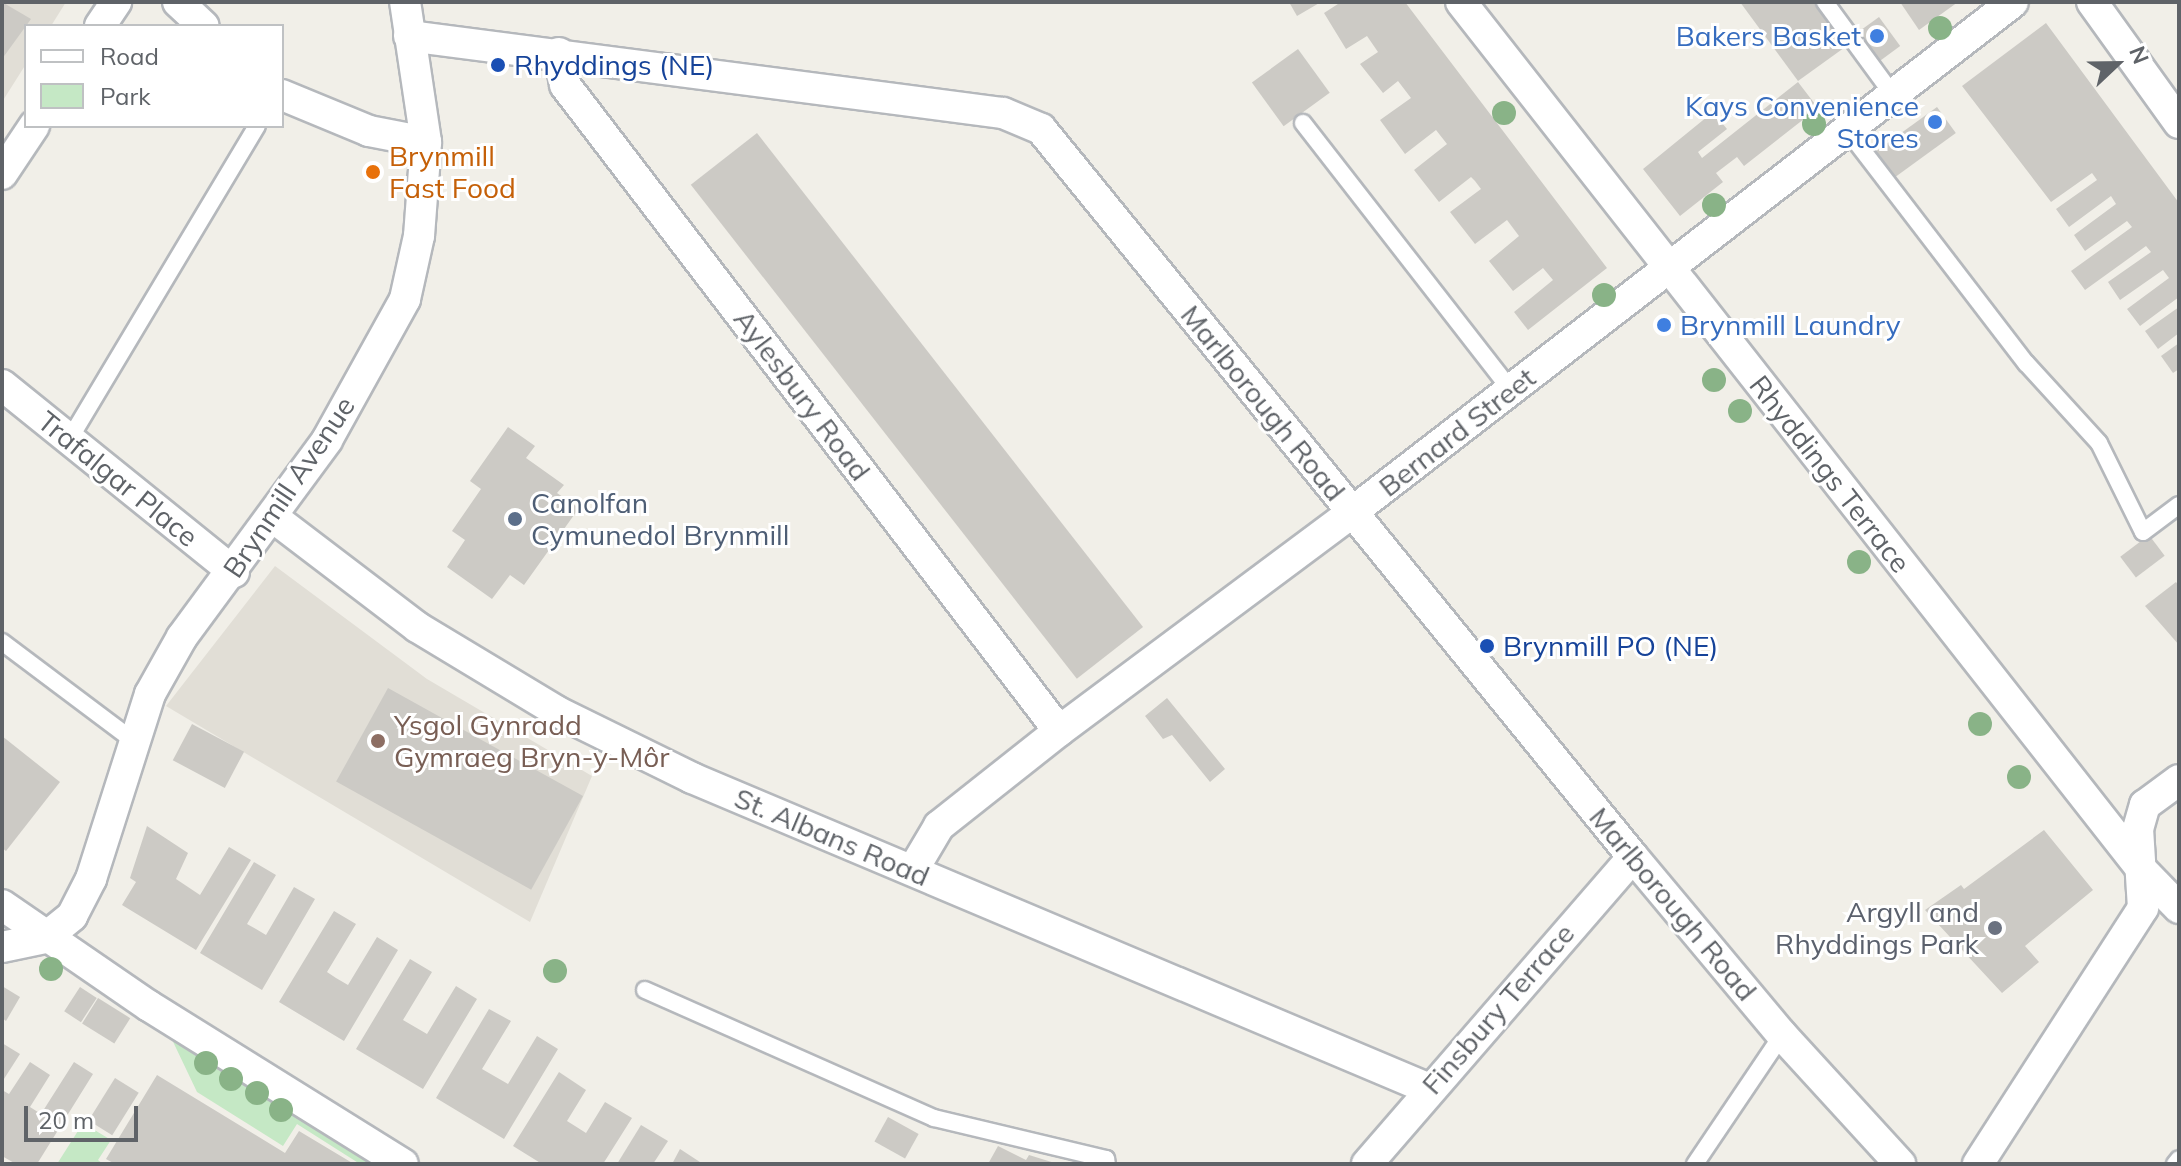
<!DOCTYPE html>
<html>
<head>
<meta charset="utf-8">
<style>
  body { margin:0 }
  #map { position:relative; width:2181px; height:1166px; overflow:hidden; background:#f1efe8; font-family:Mulish,sans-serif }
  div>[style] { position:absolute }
  .education>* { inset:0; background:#e1ded6 }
  .green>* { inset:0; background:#c5e8c5 }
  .building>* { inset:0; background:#cccac5; transform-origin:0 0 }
  .roads { filter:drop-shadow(2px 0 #b5b8bc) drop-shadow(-2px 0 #b5b8bc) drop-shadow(0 2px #b5b8bc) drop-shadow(0 -2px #b5b8bc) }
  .lane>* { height:16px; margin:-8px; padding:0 8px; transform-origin:8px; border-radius:8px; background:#fff }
  .street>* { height:30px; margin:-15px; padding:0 15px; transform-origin:15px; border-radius:15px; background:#fff }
  .trees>* { width:24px; height:24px; margin:-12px; border-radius:50%; background:#89b387 }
  .dots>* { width:22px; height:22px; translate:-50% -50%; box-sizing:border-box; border:4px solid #fff; border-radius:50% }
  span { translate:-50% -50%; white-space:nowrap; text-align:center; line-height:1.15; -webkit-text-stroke:6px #fff; paint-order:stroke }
  .shop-label { font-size:28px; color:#366cbe }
  .right { translate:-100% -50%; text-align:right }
  .left { translate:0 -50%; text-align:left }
  .transit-label { font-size:28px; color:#164399 }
  .food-label { font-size:28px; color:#c56008 }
  .street-label { font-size:28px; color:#5f6368 }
  .service-label { font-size:28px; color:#4e5e75 }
  .education-label { font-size:28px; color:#785e54 }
  .worship-label { font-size:28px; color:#5b616d }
  .frame { position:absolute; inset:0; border:4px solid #5f6368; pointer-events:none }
  .legend { position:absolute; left:24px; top:24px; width:260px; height:104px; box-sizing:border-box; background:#fff; border:2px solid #bfc1c3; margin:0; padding:10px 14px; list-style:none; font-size:24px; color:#5f6368 }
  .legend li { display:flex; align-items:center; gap:16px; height:40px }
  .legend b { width:40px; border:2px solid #bfc1c3 }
  .north { position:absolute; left:2077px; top:24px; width:80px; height:80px; -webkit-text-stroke:6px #fff; paint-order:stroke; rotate:68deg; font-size:22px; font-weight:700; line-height:32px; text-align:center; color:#5f6368 }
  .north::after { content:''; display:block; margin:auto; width:28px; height:36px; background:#5f6368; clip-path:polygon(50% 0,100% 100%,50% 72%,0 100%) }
  .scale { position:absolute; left:24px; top:1106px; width:114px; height:36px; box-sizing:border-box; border:4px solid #5f6368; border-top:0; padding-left:10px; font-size:24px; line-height:28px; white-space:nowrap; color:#5f6368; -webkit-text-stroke:6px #fff; paint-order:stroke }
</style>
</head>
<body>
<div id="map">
  <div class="education">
    <i style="clip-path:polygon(2px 2px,66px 2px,51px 26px,26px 26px,26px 64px,2px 102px)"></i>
    <i style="clip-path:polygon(275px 566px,427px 679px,592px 776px,530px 922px,166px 706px)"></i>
  </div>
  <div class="green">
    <i style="clip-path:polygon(166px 1027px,377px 1152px,369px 1164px,360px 1164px,297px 1124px,283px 1146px,197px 1092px)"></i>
    <i style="clip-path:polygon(83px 1123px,111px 1140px,98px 1160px,103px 1164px,57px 1164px)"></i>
  </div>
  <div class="building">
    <i style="clip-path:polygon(2px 2px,31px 19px,2px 59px)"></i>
    <i style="clip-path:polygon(1289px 2px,1321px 2px,1297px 16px)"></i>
    <i style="clip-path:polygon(1341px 2px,1405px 2px,1607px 268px,1528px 330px,1514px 312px,1553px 280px,1543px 268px,1513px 291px,1489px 261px,1519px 236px,1507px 220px,1475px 244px,1450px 212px,1481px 189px,1475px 181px,1471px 177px,1439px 202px,1414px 170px,1447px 144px,1436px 130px,1405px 154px,1380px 120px,1411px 98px,1398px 81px,1383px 93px,1360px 64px,1378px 52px,1367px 36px,1346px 49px,1324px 13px)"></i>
    <i style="clip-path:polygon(1740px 2px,1817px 2px,1848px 45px,1798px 81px)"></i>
    <i style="clip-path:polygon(1900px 2px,1958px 2px,1919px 30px)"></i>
    <i style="left:1879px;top:17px;width:36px;height:26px;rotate:54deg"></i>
    <i style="clip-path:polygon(2046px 23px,2179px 203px,2179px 297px,2140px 326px,2127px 309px,2169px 278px,2163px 270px,2120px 300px,2108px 282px,2151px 252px,2146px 246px,2085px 290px,2071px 271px,2132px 227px,2127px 221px,2085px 251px,2074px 235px,2116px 204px,2111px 196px,2069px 227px,2056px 209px,2097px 180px,2092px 173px,2051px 202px,1962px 86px)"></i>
    <i style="left:1298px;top:49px;width:54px;height:57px;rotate:54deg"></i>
    <i style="clip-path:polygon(1798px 82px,1818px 108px,1744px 166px,1737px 157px,1716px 173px,1723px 182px,1680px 216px,1643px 169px,1713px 112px,1727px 129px,1698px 152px,1702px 158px)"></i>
    <i style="left:1937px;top:107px;width:32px;height:77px;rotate:54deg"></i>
    <i style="left:757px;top:133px;width:627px;height:84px;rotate:52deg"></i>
    <i style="clip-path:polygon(2179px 307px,2179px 333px,2158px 349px,2145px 331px)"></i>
    <i style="clip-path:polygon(2179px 343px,2179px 369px,2173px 373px,2161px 356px)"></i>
    <i style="clip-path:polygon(508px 427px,535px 446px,526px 458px,564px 485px,557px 493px,579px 508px,524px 585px,510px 575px,492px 599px,447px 567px,465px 540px,452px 531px,481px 489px,470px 481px)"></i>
    <i style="left:2149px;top:535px;width:26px;height:36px;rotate:53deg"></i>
    <i style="clip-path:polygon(2176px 582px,2179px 586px,2179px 645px,2145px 606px)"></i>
    <i style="left:388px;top:688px;width:223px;height:107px;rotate:29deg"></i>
    <i style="clip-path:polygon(1167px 698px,1225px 769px,1210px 782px,1172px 735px,1163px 739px,1145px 716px)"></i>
    <i style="left:192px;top:724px;width:59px;height:41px;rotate:28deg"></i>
    <i style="clip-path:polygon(2px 736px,60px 782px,6px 851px,2px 848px)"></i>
    <i style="clip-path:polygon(147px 826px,188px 853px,176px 879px,200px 895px,229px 847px,251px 860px,196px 950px,122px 905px,136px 882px,130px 878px)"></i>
    <i style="clip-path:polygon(2044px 830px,2093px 890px,2025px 946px,2039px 962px,2002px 993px,1925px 910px,1961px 885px,1964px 889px)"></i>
    <i style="clip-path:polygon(254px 862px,276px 875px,247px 924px,256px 929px,266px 935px,294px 887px,315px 899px,262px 990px,200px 953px)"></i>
    <i style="clip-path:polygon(334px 911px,356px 924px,327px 972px,336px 978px,348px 985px,377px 937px,398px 950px,344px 1041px,279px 1002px)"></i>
    <i style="clip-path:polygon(410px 959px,432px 972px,403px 1020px,427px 1034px,456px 986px,477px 999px,423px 1089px,356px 1049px)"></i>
    <i style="clip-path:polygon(2px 986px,20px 997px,6px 1021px,2px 1018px)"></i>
    <i style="left:80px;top:987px;width:20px;height:29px;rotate:33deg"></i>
    <i style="left:98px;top:998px;width:38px;height:30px;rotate:32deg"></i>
    <i style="clip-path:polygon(489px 1009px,511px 1021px,482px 1069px,508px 1084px,537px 1036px,558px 1049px,504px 1139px,436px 1098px)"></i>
    <i style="clip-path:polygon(2px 1043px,20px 1054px,2px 1082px)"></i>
    <i style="clip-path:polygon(30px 1062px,50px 1075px,30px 1107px,41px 1114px,74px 1062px,93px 1074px,37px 1164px,16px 1164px,2px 1156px,2px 1090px,9px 1094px)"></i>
    <i style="clip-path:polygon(559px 1072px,586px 1090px,567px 1121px,575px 1126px,586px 1133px,605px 1102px,632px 1118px,603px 1164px,542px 1164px,513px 1146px)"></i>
    <i style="clip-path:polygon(157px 1075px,285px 1153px,299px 1131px,354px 1164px,115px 1164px,106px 1159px)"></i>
    <i style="left:115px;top:1078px;width:28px;height:50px;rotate:32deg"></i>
    <i style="left:888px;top:1117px;width:35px;height:28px;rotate:29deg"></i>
    <i style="clip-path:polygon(641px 1125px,668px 1141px,653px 1164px,617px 1164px)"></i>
    <i style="clip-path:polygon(998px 1146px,1026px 1160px,1029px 1155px,1058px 1164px,988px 1164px)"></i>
    <i style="clip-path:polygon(680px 1149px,703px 1164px,672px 1164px)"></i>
  </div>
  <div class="roads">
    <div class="lane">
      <i style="left:1825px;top:2px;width:115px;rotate:53.8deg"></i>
      <i style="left:1303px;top:123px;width:338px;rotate:52.1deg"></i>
      <i style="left:1847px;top:130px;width:294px;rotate:52.5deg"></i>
      <i style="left:2026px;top:363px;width:108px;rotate:47.6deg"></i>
      <i style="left:2099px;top:443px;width:99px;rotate:63.7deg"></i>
      <i style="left:2143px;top:532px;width:45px;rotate:-36.9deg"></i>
      <i style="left:69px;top:440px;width:366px;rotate:-59.1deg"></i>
      <i style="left:2px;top:642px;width:165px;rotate:36.9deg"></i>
      <i style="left:645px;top:990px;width:316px;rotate:23.9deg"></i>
      <i style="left:934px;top:1118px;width:177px;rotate:13.4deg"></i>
      <i style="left:1106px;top:1159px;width:5px;rotate:79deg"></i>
      <i style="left:1695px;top:1164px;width:156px;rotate:-56deg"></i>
      <i style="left:2175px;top:1164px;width:6px;rotate:-51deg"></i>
    </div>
    <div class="street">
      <i style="left:178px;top:2px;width:35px;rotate:43deg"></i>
      <i style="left:1461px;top:2px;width:1103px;rotate:51.88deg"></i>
      <i style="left:2142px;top:870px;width:53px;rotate:45.8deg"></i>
      <i style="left:2092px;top:2px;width:149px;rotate:54.3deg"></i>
      <i style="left:100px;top:26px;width:29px;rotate:-56deg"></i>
      <i style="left:409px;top:36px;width:599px;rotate:7.39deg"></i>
      <i style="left:1003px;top:113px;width:41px;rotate:22.8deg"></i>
      <i style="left:1041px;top:129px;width:938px;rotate:50.88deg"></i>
      <i style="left:1633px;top:857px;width:232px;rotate:50.1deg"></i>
      <i style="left:1782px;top:1035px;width:175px;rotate:47.5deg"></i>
      <i style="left:559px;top:53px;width:33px;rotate:79deg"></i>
      <i style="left:565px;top:85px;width:813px;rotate:52.59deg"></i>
      <i style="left:282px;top:95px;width:94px;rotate:22.5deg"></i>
      <i style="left:369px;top:131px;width:58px;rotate:10.9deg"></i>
      <i style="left:2px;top:174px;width:58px;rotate:-56.3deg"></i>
      <i style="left:2px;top:385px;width:298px;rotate:38.9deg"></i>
      <i style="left:274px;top:518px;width:180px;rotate:37.3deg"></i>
      <i style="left:417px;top:627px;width:162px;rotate:31.1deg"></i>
      <i style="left:556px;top:711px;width:152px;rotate:26.2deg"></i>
      <i style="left:692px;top:778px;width:798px;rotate:22.87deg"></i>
      <i style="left:913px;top:870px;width:51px;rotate:-59.4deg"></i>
      <i style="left:939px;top:826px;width:153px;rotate:-38.4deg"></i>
      <i style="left:1059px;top:731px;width:364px;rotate:-36.7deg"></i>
      <i style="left:1351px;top:513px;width:836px;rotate:-37.66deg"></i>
      <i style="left:2px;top:905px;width:178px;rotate:34.5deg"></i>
      <i style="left:149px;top:1006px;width:299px;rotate:31.9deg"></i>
      <i style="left:2px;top:947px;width:44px;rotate:-11.8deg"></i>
      <i style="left:45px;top:938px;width:35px;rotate:-39deg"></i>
      <i style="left:72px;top:916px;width:42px;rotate:-62.8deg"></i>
      <i style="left:91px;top:879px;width:194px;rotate:-72.3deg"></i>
      <i style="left:150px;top:694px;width:65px;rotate:-60.7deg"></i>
      <i style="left:182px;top:637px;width:245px;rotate:-53.6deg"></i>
      <i style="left:327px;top:440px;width:161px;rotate:-61deg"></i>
      <i style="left:405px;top:299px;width:65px;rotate:-77.5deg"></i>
      <i style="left:419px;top:236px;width:94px;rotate:-85.7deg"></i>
      <i style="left:426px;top:142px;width:142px;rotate:-98.5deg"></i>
      <i style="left:1367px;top:1164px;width:406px;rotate:-49.1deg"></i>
      <i style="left:1978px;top:1164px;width:305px;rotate:-57.2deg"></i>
      <i style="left:2143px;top:908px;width:79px;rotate:-93.6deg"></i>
      <i style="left:2138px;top:829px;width:25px;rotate:-74deg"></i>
      <i style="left:2145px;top:805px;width:42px;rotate:-36.3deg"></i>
    </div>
  </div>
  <div class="trees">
    <i style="left:1940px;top:28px"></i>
    <i style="left:1504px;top:113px"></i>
    <i style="left:1814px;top:124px"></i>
    <i style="left:1714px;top:205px"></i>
    <i style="left:1604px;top:295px"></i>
    <i style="left:1714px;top:380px"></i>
    <i style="left:1740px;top:411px"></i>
    <i style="left:1859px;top:562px"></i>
    <i style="left:1980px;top:724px"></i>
    <i style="left:2019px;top:777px"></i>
    <i style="left:51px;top:969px"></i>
    <i style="left:555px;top:971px"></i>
    <i style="left:206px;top:1063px"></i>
    <i style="left:231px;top:1079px"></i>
    <i style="left:257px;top:1093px"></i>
    <i style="left:281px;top:1110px"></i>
  </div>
  <div class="dots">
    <i style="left:1877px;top:36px;background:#3f7fe0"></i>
    <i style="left:498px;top:65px;background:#1a4fb4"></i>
    <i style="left:1935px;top:122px;background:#3f7fe0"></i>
    <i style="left:373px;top:172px;background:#e8710a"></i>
    <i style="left:1664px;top:325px;background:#3f7fe0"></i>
    <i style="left:515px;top:519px;background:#5c6f8a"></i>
    <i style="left:1487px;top:646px;background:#1a4fb4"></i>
    <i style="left:378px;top:741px;background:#8d6e63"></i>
    <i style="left:1995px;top:928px;background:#6b7280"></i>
  </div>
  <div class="shop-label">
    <span class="right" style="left:1861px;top:36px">Bakers Basket</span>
    <span class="right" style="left:1919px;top:122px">Kays Convenience<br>Stores</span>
    <span class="left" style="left:1680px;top:325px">Brynmill Laundry</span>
  </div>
  <div class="transit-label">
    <span class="left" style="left:514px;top:65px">Rhyddings (NE)</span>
    <span class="left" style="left:1503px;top:646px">Brynmill PO (NE)</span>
  </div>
  <div class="food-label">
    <span class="left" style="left:389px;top:172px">Brynmill<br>Fast Food</span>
  </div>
  <div class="street-label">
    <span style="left:802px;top:395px;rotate:53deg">Aylesbury Road</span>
    <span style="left:1263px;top:403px;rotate:51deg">Marlborough Road</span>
    <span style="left:1457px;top:432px;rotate:-38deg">Bernard Street</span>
    <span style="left:1830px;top:474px;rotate:52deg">Rhyddings Terrace</span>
    <span style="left:118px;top:479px;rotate:39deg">Trafalgar Place</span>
    <span style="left:289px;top:487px;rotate:-56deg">Brynmill Avenue</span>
    <span style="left:832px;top:837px;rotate:23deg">St. Albans Road</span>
    <span style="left:1673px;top:904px;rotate:50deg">Marlborough Road</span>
    <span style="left:1498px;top:1009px;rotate:-49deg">Finsbury Terrace</span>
  </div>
  <div class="service-label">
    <span class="left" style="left:531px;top:519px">Canolfan<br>Cymunedol Brynmill</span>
  </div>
  <div class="education-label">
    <span class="left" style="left:394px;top:741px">Ysgol Gynradd<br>Gymraeg Bryn-y-Môr</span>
  </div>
  <div class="worship-label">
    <span class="right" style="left:1979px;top:928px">Argyll and<br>Rhyddings Park</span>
  </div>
  <div class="frame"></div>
  <ul class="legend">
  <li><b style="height:10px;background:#fff"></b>Road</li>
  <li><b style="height:22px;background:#c5e8c5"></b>Park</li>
  </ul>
  <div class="north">N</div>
  <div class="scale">20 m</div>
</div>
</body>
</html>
